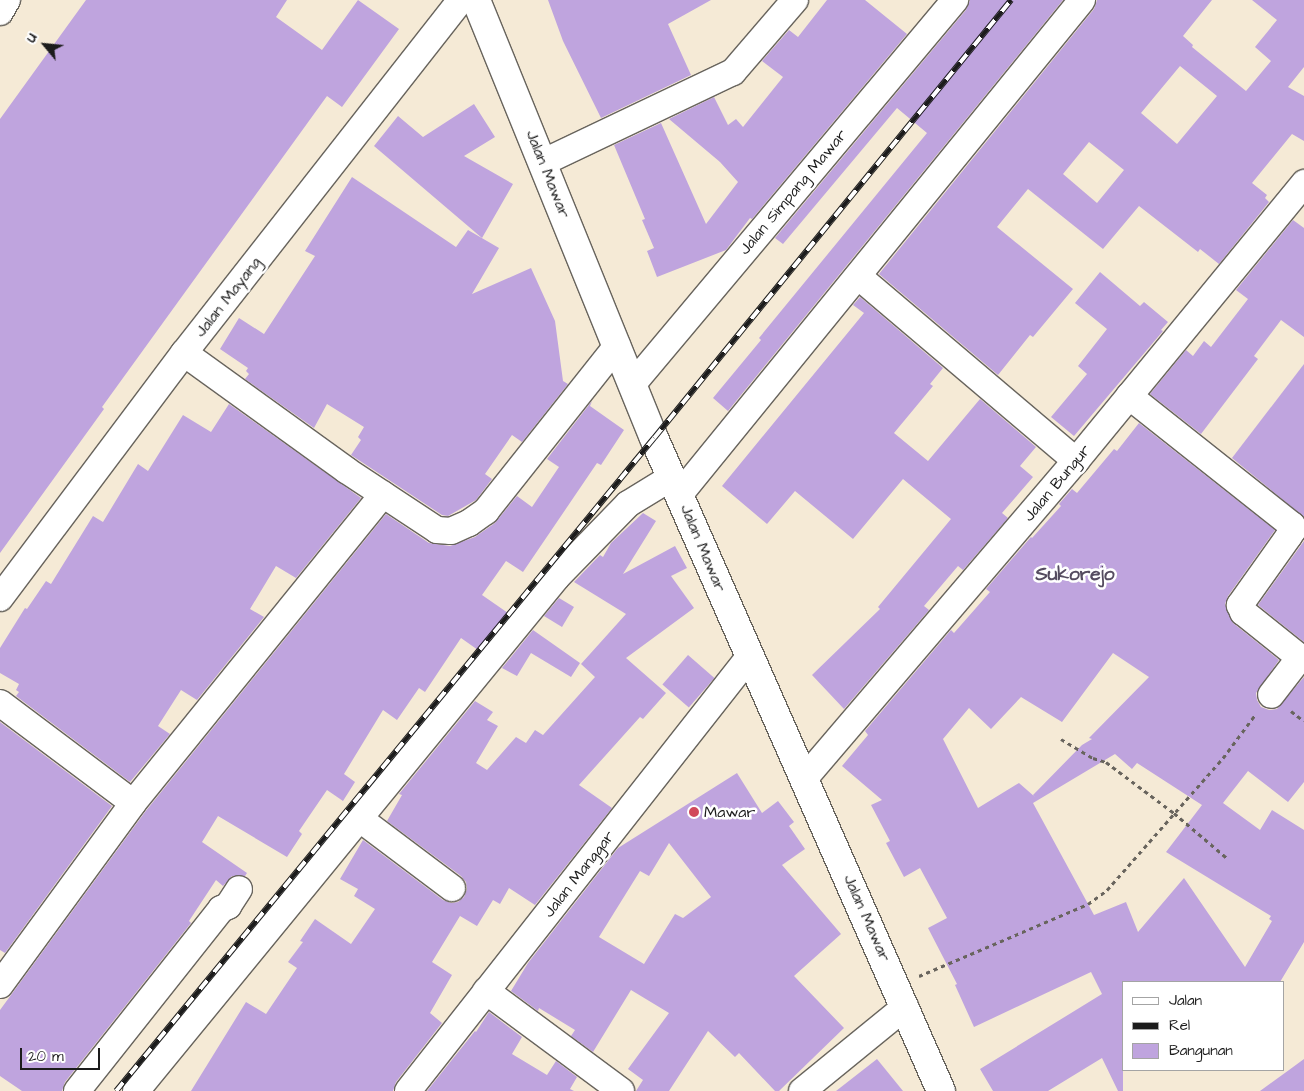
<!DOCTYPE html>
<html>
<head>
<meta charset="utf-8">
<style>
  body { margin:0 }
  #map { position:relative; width:1304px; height:1091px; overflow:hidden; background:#f5ead6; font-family:"Architects Daughter",sans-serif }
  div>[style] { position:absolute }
  .building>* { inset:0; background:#bfa4de; transform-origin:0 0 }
  .path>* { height:3px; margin-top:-1.5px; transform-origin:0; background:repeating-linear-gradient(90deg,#68645d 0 4px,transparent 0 8px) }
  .roads { filter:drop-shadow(1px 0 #68645d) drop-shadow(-1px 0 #68645d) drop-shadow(0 1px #68645d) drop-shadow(0 -1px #68645d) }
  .minor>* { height:26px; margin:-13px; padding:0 13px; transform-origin:13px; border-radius:13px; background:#fff }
  .primary>* { height:28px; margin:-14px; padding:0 14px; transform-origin:14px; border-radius:14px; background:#fff }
  .rail>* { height:5.5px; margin-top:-2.75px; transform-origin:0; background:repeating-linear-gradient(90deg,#fff 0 11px,#1c1c1c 0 22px); box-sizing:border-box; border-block:1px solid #1c1c1c }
  .dots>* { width:14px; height:14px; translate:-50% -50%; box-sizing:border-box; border:2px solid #fff; border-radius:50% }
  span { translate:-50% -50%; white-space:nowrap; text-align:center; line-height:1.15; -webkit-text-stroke:5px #fff; paint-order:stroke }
  .street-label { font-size:16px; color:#1c1c1c }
  .poi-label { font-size:16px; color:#1c1c1c }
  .left { translate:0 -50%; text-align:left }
  .quarter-label { font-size:19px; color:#554c60; font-weight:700 }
  .legend { position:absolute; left:1122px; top:981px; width:162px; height:90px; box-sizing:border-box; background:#fff; border:1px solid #a4a4a4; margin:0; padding:6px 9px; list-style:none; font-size:15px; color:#1c1c1c }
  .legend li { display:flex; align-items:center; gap:10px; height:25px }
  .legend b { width:25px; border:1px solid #a4a4a4 }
  .north { position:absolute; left:20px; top:20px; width:50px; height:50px; -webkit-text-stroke:4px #fff; paint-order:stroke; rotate:298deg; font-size:14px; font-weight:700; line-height:20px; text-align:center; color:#1c1c1c }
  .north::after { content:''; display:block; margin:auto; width:18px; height:22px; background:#1c1c1c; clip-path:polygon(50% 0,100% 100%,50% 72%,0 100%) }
  .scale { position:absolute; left:20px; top:1048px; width:80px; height:22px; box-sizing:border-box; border:2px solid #1c1c1c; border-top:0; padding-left:6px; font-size:15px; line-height:18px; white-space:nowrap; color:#1c1c1c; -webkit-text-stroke:4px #fff; paint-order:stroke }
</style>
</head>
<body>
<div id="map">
  <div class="building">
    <i style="clip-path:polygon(86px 0,287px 0,276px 17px,322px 50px,358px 0,399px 29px,342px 107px,327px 96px,102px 407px,104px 409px,0 553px,0 119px)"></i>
    <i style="clip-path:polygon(548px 0,711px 0,668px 24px,691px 75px,601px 118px,563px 41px)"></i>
    <i style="clip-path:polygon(827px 0,865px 0,907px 34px,752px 219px,750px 218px,726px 250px,657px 277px,647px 251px,654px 248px,642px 220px,645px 219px,614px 145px,661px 123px,706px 224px,738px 182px,720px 162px,669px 119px,714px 97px,728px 125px,736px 119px,743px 127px,783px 77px,762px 61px,789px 30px,798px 37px)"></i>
    <i style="clip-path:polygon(970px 0,1063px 0,728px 411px,713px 398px,761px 340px,759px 338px,927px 133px,897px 108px,783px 244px,775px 238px,966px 10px)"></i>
    <i style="clip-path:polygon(evenodd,1097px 0,1212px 0,1183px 36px,1193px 45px,1192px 47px,1246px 91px,1271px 61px,1255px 47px,1277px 20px,1252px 0,1304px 0,1304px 67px,1288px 87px,1304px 96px,1304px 141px,1292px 134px,1252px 183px,1267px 195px,1265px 198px,1269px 202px,1219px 264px,1200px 249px,1198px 252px,1139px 206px,1103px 249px,1028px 189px,997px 227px,1073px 289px,1033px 337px,1030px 335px,998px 375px,879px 274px,1094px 9px,1097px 0,1180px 66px,1217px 96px,1177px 144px,1141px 113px,1180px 66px,1097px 0,1089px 142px,1124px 170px,1097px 203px,1063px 174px,1089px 142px)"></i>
    <i style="clip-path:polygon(474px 104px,495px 137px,464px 156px,513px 184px,482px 238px,374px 146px,398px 116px,423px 137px)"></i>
    <i style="clip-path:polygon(352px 177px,456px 247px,468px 230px,499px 248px,472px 294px,531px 268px,555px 321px,563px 381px,568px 384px,522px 442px,512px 435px,485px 474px,492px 479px,476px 500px,448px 516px,442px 515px,351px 455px,361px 440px,358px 437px,364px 427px,327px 404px,314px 428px,245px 379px,249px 374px,246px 371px,248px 368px,220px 349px,239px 318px,264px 334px,315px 256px,305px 251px)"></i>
    <i style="clip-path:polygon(1293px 220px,1304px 228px,1304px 337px,1281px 320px,1254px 356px,1258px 359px,1201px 434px,1150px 394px,1186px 350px,1193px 356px,1204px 341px,1211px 347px,1248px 299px,1236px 290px)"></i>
    <i style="clip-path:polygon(1100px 272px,1140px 306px,1144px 302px,1168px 322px,1161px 330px,1163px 331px,1074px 436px,1051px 417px,1087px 374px,1078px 366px,1107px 329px,1075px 303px)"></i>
    <i style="clip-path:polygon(860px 297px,943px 368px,930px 384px,933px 386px,894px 433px,928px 461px,980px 399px,1036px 447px,1020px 466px,1033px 477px,1002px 513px,1008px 518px,963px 570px,958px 566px,924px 606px,929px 610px,844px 709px,812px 675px,880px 609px,878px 607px,951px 519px,903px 479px,853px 539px,795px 491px,767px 524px,722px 486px,864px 313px,853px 305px)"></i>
    <i style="clip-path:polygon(1304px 364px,1304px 517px,1232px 458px)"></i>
    <i style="clip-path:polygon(592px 401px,590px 406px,624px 430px,601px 465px,597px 463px,523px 572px,506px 561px,482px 595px,508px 613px,478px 650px,461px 638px,425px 692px,419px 688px,397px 720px,383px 710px,344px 774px,355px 782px,343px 801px,327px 790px,299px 831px,302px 834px,287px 857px,218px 816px,202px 842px,247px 873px,245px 876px,232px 876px,223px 886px,216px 880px,189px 921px,191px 923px,65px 1082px,62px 1091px,22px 1091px,0 1076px,0 1010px,145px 812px,386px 514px,429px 543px,450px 546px,475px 537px,495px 523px,517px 496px,532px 507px,559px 467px,547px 459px)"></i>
    <i style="clip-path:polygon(229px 404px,361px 498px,296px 578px,276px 566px,250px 609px,264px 617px,197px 700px,181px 690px,158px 726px,170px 734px,130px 782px,16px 696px,19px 692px,16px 690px,19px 684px,0 673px,0 648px,25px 608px,27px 609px,46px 581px,51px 584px,93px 516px,103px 522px,138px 464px,148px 471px,183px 415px,211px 432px)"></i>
    <i style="clip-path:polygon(evenodd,1139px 423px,1275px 530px,1228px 596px,1225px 604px,1233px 623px,1279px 660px,1256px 693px,1257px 700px,1261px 707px,1269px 710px,1277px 709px,1304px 677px,1304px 782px,1288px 802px,1248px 771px,1223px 803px,1260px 830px,1272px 810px,1304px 830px,1304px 942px,1280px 982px,1123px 982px,1123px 1091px,1118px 1091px,1102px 1058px,1048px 1091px,993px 1091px,980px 1069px,1102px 994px,1091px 972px,974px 1027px,955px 985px,957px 984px,928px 928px,947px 918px,920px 868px,904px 877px,886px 843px,890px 841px,871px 805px,882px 800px,842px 766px,868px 735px,865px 731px,951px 630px,954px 633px,990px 592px,986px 589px,1031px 537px,1032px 538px,1061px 506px,1059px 504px,1072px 489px,1077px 493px,1114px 449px,1117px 451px,1139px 423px,1113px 653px,1149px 677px,1089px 738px,1092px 739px,1082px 745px,1033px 795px,1035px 797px,1019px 783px,978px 808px,943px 739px,969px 708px,991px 729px,1021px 697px,1062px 722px,1113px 653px,1139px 423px,1115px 754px,1132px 769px,1137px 763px,1202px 805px,1166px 852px,1271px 916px,1269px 919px,1272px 921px,1245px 967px,1184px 878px,1138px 932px,1126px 902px,1094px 915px,1033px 803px,1115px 754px)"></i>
    <i style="clip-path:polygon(643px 513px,656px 521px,623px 574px,675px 546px,687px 568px,671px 576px,694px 608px,626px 658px,666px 693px,643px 719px,640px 717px,579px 785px,612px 808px,535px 905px,509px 888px,500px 904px,493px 900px,477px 926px,460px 916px,432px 962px,452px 975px,430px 1013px,442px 1023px,396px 1082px,393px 1091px,191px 1091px,246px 1002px,266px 1014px,297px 968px,288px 962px,303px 942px,300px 941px,315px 919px,351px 944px,375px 909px,354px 896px,358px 889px,340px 879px,363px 840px,443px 900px,451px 903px,458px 902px,464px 897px,467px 889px,466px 882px,461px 876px,387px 821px,402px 795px,399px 794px,475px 701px,493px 712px,487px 720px,498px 726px,476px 763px,487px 770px,516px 737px,526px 743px,535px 730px,543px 735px,595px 677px,581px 664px,626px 614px,574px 582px,600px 555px,603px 557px,611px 543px)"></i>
    <i style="clip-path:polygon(1304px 541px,1304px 642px,1258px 605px)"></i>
    <i style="clip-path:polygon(559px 598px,574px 607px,562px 627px,544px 616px)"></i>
    <i style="clip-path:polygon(533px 630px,580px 663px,571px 677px,531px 653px,517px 676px,502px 668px)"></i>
    <i style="left:688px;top:655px;width:35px;height:39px;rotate:41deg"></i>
    <i style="clip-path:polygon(0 722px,112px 806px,5px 953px,0 950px)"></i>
    <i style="clip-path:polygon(evenodd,737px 773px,762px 813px,778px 801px,794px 822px,789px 826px,805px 849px,782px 865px,841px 934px,794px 976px,844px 1028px,779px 1091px,775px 1091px,739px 1053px,735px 1057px,708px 1031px,669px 1091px,636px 1091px,643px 1080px,628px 1069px,669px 1013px,631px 990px,593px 1052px,571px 1036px,575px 1030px,539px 1008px,538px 1011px,511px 991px,528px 963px,618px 848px,737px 773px,669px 843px,711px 897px,683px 918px,675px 914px,644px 964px,599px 937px,640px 871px,649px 876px,669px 843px)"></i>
    <i style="clip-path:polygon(489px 1012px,522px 1037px,512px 1054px,547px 1075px,556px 1061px,577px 1077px,570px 1089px,574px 1091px,427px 1091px,475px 1031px,476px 1032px)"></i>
    <i style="clip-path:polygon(877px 1059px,903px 1091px,836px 1091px)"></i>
    <i style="clip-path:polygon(1304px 1059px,1304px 1091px,1260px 1091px,1289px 1070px)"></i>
  </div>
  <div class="path">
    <i style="left:1291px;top:711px;width:16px;rotate:38deg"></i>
    <i style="left:1061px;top:739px;width:37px;rotate:31deg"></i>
    <i style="left:1093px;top:758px;width:14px;rotate:17deg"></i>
    <i style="left:1106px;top:762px;width:85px;rotate:36.9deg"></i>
    <i style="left:1174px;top:813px;width:71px;rotate:40.4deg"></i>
    <i style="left:919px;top:976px;width:184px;rotate:-23.1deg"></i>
    <i style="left:1088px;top:904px;width:24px;rotate:-36deg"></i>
    <i style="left:1107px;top:890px;width:176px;rotate:-48.7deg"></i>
    <i style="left:1223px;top:758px;width:54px;rotate:-53.3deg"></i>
  </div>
  <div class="roads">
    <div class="minor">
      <i style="left:0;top:12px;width:14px;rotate:-60deg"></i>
      <i style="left:544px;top:162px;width:209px;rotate:-25.5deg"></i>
      <i style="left:733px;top:72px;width:95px;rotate:-49.3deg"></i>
      <i style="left:858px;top:276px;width:286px;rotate:40.3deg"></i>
      <i style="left:184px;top:353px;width:200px;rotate:35.8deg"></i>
      <i style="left:346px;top:470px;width:109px;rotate:33.4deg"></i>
      <i style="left:437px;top:530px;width:14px;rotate:4deg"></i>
      <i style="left:451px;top:531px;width:20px;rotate:-24deg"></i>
      <i style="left:469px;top:523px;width:21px;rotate:-35deg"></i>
      <i style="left:486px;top:511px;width:211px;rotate:-51.6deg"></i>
      <i style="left:632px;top:385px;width:503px;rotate:-50deg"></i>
      <i style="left:1129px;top:396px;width:208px;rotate:38.4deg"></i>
      <i style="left:1292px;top:525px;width:5px;rotate:79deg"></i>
      <i style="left:1293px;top:530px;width:7px;rotate:124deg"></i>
      <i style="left:1289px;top:536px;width:85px;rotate:125.4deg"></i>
      <i style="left:1240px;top:605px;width:8px;rotate:67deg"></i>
      <i style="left:1243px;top:612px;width:70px;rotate:38.7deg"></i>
      <i style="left:1298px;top:656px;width:4px;rotate:90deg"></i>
      <i style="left:1298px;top:660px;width:44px;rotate:127.6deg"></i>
      <i style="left:680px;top:494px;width:637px;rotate:-50.86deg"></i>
      <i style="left:0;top:598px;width:306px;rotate:-53.1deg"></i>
      <i style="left:184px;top:353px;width:449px;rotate:-51.9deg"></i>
      <i style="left:0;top:703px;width:166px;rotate:36.9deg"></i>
      <i style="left:804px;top:779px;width:418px;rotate:-49.5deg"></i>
      <i style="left:1076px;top:461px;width:360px;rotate:-50.6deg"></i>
      <i style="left:360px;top:819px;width:115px;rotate:36.9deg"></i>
      <i style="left:0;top:985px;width:225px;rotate:-53.8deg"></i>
      <i style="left:133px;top:803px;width:397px;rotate:-51deg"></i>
      <i style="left:486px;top:991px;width:168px;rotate:36.5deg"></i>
      <i style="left:77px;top:1091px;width:232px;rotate:-51.6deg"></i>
      <i style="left:221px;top:909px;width:8px;rotate:-23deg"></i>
      <i style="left:228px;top:906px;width:20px;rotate:-57deg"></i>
      <i style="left:136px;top:1091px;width:664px;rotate:-50.68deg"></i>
      <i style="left:557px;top:577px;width:102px;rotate:-45.8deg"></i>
      <i style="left:628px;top:504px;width:52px;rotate:-31.5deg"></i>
      <i style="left:408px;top:1091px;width:553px;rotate:-51.83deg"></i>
      <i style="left:802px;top:1091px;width:133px;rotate:-39.2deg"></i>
    </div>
    <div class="primary">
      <i style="left:476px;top:0;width:473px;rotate:67.9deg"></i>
      <i style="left:654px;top:438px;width:713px;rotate:66.27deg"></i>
    </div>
  </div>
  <div class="rail">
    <i style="left:116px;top:1091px;width:846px;rotate:-50.52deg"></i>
    <i style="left:654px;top:438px;width:565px;rotate:-50.82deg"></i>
  </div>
  <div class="dots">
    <i style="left:694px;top:812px;background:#d1495b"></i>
  </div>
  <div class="street-label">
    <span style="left:548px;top:174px;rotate:68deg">Jalan Mawar</span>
    <span style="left:793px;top:192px;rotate:-50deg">Jalan Simpang Mawar</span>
    <span style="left:228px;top:297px;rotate:-52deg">Jalan Mayang</span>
    <span style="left:1057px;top:483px;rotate:-50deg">Jalan Bungur</span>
    <span style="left:703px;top:548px;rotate:67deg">Jalan Mawar</span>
    <span style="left:579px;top:874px;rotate:-52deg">Jalan Manggar</span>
    <span style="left:867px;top:918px;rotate:66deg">Jalan Mawar</span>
  </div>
  <div class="poi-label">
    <span class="left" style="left:704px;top:812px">Mawar</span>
  </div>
  <div class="quarter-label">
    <span style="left:1075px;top:575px">Sukorejo</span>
  </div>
  <ul class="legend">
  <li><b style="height:6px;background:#fff"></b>Jalan</li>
  <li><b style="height:6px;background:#1c1c1c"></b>Rel</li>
  <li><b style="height:14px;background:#bfa4de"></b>Bangunan</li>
  </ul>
  <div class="north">U</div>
  <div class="scale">20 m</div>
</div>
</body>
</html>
